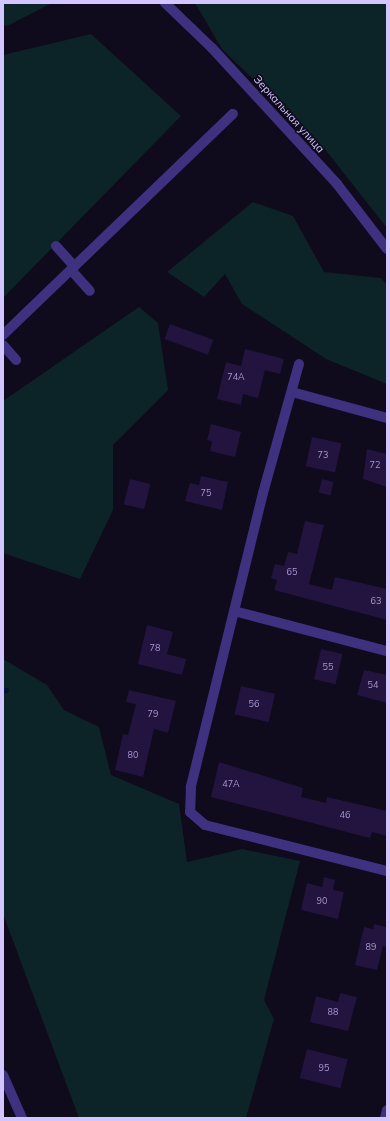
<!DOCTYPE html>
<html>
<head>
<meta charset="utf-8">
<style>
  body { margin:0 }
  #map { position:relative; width:390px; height:1121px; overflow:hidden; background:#0f0a1c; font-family:Mulish,sans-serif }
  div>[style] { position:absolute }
  .green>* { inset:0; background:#0c2427 }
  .stream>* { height:4.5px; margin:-2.25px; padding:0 2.25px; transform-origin:2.25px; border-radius:2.25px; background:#05123a }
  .building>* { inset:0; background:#22143f; transform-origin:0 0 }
  .minor>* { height:10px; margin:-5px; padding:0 5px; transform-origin:5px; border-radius:5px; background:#3e317f }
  span { translate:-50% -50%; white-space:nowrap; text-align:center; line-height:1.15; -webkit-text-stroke:3px #0f0a1c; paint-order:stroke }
  .number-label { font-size:9px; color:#a799cf }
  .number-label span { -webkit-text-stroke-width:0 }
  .street-label { font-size:11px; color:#d3c5ff }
  .frame { position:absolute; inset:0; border:4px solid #d3c5ff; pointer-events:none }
</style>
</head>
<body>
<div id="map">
  <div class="green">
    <i style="clip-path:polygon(3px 3px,52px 3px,7px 26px,3px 25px)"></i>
    <i style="clip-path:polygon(195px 3px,387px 3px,387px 228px,324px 148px,222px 49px)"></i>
    <i style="clip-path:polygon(91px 34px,181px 116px,3px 298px,3px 55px)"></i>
    <i style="clip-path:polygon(253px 202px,293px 216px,324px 272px,381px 278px,387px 285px,387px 384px,326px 359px,242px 304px,225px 274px,204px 297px,167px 272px)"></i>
    <i style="clip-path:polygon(139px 307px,158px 323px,168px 390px,113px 445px,113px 510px,80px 579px,3px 553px,3px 401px)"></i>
    <i style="clip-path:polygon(3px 659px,47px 685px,64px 710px,99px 727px,111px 775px,179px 804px,187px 862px,242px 849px,300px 861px,264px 1000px,274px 1019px,246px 1118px,79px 1118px,3px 914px)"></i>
  </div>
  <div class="stream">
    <i style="left:3px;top:691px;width:3px;rotate:-18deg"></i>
  </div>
  <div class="building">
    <i style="left:170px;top:324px;width:46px;height:16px;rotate:20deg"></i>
    <i style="clip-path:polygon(245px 349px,284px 359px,280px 374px,265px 370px,258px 398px,243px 394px,241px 405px,217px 399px,226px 362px,241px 366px)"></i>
    <i style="clip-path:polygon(211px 424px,241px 432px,235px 457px,210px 451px,212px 441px,207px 440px)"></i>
    <i style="left:312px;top:437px;width:30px;height:30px;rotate:12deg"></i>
    <i style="clip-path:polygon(367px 449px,387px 454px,387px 487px,363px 479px)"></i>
    <i style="clip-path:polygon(201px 476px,228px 482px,222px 510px,185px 501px,190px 483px,199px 485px)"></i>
    <i style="left:130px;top:479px;width:21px;height:26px;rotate:14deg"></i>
    <i style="left:322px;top:479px;width:12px;height:14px;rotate:14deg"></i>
    <i style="clip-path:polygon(305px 521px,324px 525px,309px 584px,332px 590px,335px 577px,387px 589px,387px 620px,274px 590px,277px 580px,271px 578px,275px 564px,284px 566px,288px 552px,297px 554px)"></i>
    <i style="clip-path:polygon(147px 625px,173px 632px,167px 654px,186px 659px,182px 675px,138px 664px)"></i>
    <i style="left:321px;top:649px;width:22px;height:31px;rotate:13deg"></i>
    <i style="clip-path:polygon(364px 670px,387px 675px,387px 703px,357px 695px)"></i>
    <i style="left:241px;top:686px;width:35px;height:29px;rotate:13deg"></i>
    <i style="clip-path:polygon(129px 690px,176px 701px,168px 733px,154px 729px,143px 777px,115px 770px,123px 734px,128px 735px,136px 704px,126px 702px)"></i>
    <i style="clip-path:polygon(219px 762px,303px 788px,301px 797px,326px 803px,327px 797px,387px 811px,387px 836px,372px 832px,370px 838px,211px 797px)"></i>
    <i style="clip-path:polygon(324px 877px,335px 880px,333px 890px,344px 892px,338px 919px,301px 910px,307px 883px,322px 887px)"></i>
    <i style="clip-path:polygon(374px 924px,386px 927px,387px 934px,387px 947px,383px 946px,377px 970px,355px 965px,364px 927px,373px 929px)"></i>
    <i style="clip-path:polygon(340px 993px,357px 997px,348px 1031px,310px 1022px,316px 996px,338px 1002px)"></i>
    <i style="left:307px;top:1049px;width:42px;height:30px;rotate:14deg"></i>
  </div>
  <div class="minor">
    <i style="left:165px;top:3px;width:65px;rotate:43.8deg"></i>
    <i style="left:212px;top:48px;width:185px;rotate:47.4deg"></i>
    <i style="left:337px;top:184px;width:82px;rotate:52.4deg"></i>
    <i style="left:56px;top:246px;width:27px;rotate:48deg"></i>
    <i style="left:71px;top:270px;width:28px;rotate:48deg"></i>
    <i style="left:3px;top:335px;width:319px;rotate:-43.9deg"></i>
    <i style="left:3px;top:345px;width:20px;rotate:49deg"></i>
    <i style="left:299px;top:364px;width:134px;rotate:105.6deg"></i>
    <i style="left:263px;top:493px;width:303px;rotate:103.8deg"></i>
    <i style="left:191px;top:787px;width:25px;rotate:92deg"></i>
    <i style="left:190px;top:812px;width:20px;rotate:41deg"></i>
    <i style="left:205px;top:825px;width:188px;rotate:14.2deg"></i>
    <i style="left:292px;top:392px;width:98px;rotate:15.3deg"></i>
    <i style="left:234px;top:611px;width:158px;rotate:14.7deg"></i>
    <i style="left:3px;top:1075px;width:47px;rotate:66.2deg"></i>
    <i style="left:385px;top:1118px;width:8px;rotate:-76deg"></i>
  </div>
  <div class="number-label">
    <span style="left:236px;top:377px">74А</span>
    <span style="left:323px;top:455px">73</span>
    <span style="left:375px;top:465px">72</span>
    <span style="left:206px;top:493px">75</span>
    <span style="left:292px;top:572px">65</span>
    <span style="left:376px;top:601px">63</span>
    <span style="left:155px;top:648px">78</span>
    <span style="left:328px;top:667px">55</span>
    <span style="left:373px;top:685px">54</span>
    <span style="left:254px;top:704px">56</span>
    <span style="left:153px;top:714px">79</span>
    <span style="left:133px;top:755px">80</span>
    <span style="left:231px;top:784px">47А</span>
    <span style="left:345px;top:815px">46</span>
    <span style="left:322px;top:901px">90</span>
    <span style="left:371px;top:947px">89</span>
    <span style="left:333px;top:1012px">88</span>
    <span style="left:324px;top:1068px">95</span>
  </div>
  <div class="street-label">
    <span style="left:289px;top:114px;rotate:48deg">Зеркальная улица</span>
  </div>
  <div class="frame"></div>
</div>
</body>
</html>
